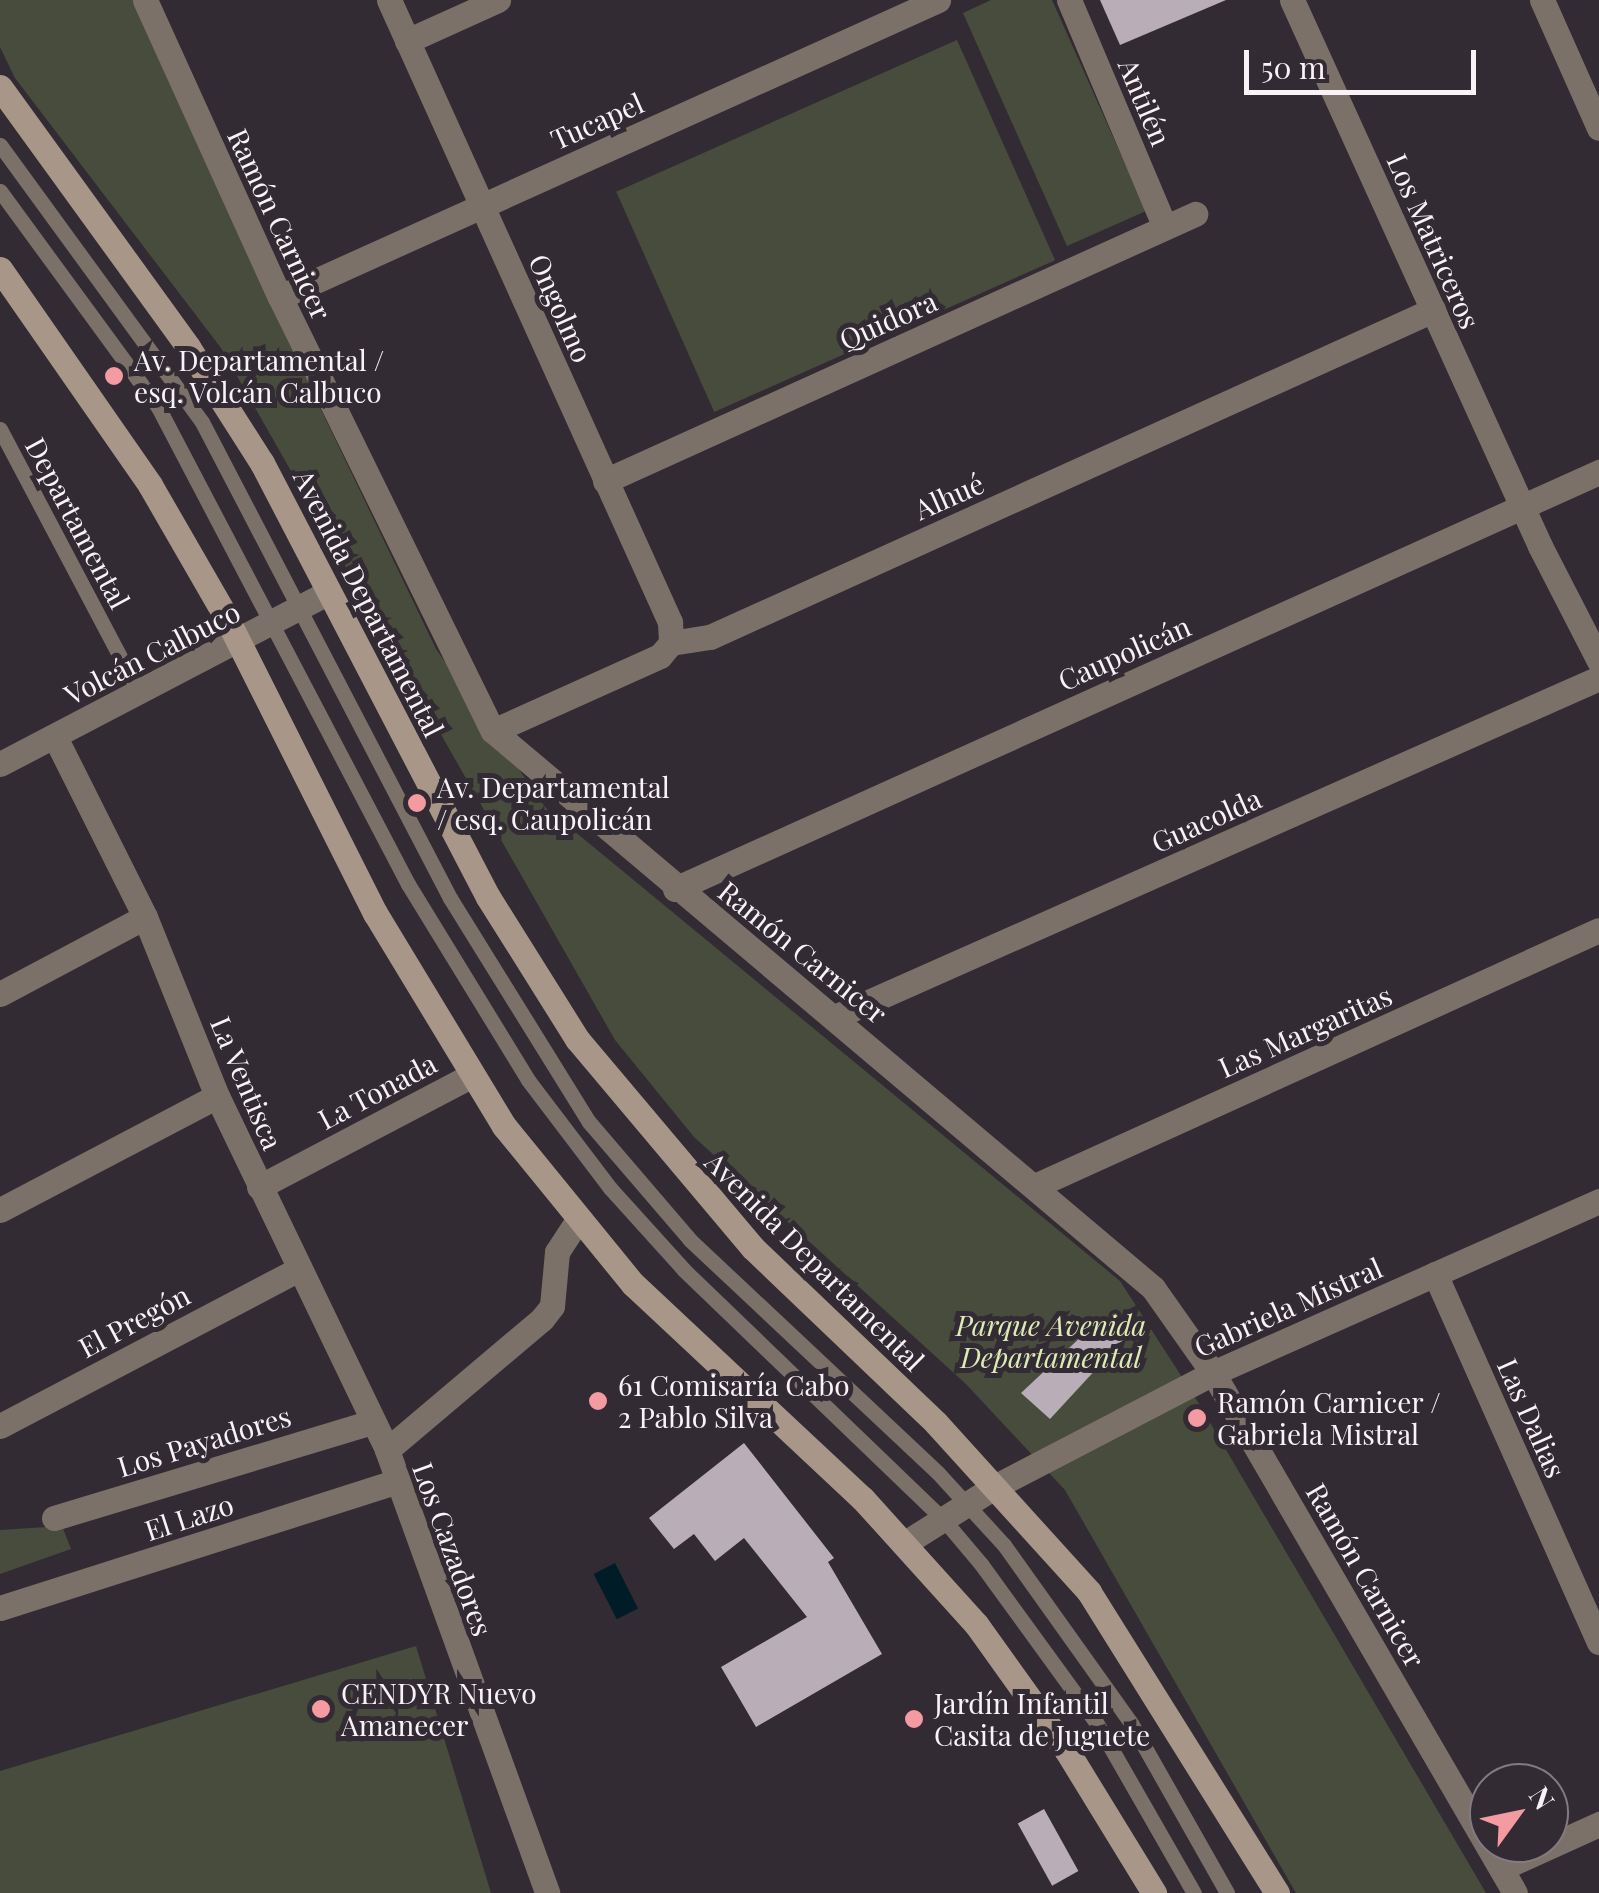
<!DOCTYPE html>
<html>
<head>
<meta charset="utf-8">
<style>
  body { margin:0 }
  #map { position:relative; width:1599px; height:1893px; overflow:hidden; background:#332b33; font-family:"Playfair Display",serif }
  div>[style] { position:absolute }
  .green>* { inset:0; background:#484c3c; transform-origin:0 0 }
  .water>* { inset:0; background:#001d27; transform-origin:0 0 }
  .building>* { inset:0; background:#b9aeb8; transform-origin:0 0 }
  .service>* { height:15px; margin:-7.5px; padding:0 7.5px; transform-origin:7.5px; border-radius:7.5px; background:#7c7168 }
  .minor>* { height:25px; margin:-12.5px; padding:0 12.5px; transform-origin:12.5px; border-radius:12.5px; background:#7c7168 }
  .tertiary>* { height:25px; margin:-12.5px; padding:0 12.5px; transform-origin:12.5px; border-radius:12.5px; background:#7c7168 }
  .secondary>* { height:25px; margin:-12.5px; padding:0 12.5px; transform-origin:12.5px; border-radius:12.5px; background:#a89789 }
  .dots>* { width:28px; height:28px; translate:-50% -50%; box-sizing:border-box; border:5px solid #332b33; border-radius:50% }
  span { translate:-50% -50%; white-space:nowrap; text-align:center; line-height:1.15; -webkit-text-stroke:10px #332b33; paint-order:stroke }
  .street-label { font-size:28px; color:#f9f3f8 }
  .poi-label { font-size:28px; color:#f9f3f8 }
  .left { translate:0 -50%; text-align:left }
  .park-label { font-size:28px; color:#ddebb6; font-style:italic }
  .north { position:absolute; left:1469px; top:1763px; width:100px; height:100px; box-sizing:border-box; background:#332b33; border:2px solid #827b82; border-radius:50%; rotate:57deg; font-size:28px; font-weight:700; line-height:40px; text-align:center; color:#f9f3f8 }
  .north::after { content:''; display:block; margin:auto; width:35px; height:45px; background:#f49aa1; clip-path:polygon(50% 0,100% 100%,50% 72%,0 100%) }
  .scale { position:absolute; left:1244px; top:50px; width:232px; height:45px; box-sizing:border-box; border:5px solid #f9f3f8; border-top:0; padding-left:12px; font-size:30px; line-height:35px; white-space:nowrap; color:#f9f3f8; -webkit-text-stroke:8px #332b33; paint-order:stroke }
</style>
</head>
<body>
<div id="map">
  <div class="green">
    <i style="clip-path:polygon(0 0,138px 0,276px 316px,436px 649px,545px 807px,1120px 1281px,1198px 1402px,1486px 1893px,1296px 1893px,1065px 1490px,966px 1384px,694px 1137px,615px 1040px,221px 348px,15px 78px,0 47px)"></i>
    <i style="clip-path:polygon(991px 0,1052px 0,1146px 211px,1067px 246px,963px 13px)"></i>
    <i style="left:957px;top:40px;width:241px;height:373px;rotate:66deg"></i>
    <i style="clip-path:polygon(62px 1526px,71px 1549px,0 1574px,0 1530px)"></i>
    <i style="clip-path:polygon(416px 1646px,491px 1893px,0 1893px,0 1771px)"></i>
  </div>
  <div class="water">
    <i style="left:615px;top:1563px;width:51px;height:24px;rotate:63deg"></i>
  </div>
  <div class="building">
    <i style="clip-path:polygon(1100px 0,1226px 0,1120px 45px)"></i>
    <i style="clip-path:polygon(1100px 1319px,1123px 1340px,1050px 1419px,1021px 1393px)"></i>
    <i style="clip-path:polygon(744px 1443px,834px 1558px,828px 1562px,882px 1654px,756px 1727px,721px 1667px,807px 1617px,744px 1538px,715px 1561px,694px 1534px,674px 1549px,649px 1518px)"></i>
    <i style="left:1044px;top:1809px;width:71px;height:30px;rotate:61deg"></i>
  </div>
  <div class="service">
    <i style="left:0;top:145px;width:343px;rotate:53.9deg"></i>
    <i style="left:202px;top:422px;width:537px;rotate:62.48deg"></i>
    <i style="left:450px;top:898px;width:264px;rotate:58.2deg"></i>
    <i style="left:589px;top:1122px;width:155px;rotate:49.4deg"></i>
    <i style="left:690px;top:1240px;width:340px;rotate:43.2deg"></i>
    <i style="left:938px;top:1473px;width:98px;rotate:47.5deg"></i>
    <i style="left:1004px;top:1545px;width:219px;rotate:54.5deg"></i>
    <i style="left:1131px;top:1723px;width:195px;rotate:60.5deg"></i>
    <i style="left:0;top:191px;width:268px;rotate:53.8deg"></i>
    <i style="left:158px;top:407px;width:539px;rotate:62.34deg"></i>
    <i style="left:408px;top:884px;width:230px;rotate:58.5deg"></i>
    <i style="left:528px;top:1080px;width:136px;rotate:52.8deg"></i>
    <i style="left:610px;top:1188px;width:110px;rotate:47.9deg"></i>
    <i style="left:684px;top:1270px;width:359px;rotate:43.9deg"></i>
    <i style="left:943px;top:1519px;width:59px;rotate:49.8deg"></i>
    <i style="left:981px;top:1564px;width:195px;rotate:54deg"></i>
    <i style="left:1096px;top:1722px;width:197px;rotate:60.2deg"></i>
    <i style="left:0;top:429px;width:300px;rotate:62.2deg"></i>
  </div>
  <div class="minor">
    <i style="left:145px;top:0;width:326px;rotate:65.6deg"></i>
    <i style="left:280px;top:297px;width:483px;rotate:63.9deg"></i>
    <i style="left:493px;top:731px;width:864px;rotate:40.16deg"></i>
    <i style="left:1153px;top:1288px;width:104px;rotate:54.8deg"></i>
    <i style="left:1213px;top:1373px;width:601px;rotate:59.85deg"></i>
    <i style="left:389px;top:0;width:683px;rotate:65.69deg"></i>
    <i style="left:670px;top:622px;width:21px;rotate:87deg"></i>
    <i style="left:1069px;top:0;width:246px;rotate:67.1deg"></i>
    <i style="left:1292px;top:0;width:600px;rotate:65.57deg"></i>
    <i style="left:1540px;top:546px;width:129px;rotate:62.8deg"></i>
    <i style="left:1542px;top:0;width:140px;rotate:66deg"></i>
    <i style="left:407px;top:41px;width:100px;rotate:-24.3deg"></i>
    <i style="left:280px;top:297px;width:722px;rotate:-24.29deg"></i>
    <i style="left:605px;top:481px;width:648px;rotate:-24.35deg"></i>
    <i style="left:671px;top:643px;width:39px;rotate:-9deg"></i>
    <i style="left:710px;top:637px;width:794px;rotate:-24.34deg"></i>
    <i style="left:493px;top:731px;width:183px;rotate:-24.2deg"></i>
    <i style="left:660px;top:656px;width:17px;rotate:-50deg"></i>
    <i style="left:55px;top:737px;width:201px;rotate:63.4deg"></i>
    <i style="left:145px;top:917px;width:193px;rotate:68.1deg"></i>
    <i style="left:217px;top:1096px;width:393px;rotate:64.3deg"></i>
    <i style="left:387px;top:1450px;width:471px;rotate:70.1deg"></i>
    <i style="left:675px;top:889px;width:1014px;rotate:-24.29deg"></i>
    <i style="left:0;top:994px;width:164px;rotate:-28deg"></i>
    <i style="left:837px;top:1016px;width:834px;rotate:-23.92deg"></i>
    <i style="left:1035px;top:1186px;width:619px;rotate:-24.41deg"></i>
    <i style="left:259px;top:1187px;width:238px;rotate:-27.7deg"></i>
    <i style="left:0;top:1210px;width:245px;rotate:-27.7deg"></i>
    <i style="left:1435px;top:1274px;width:403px;rotate:66deg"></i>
    <i style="left:0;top:1426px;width:335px;rotate:-27.7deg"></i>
    <i style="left:387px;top:1450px;width:203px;rotate:-40.2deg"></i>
    <i style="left:542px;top:1319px;width:16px;rotate:-52deg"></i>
    <i style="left:552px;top:1306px;width:54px;rotate:-84.7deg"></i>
    <i style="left:557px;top:1252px;width:37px;rotate:-57deg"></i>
    <i style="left:54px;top:1518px;width:332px;rotate:-16.8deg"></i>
    <i style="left:905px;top:1543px;width:107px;rotate:-32.1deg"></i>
    <i style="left:996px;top:1486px;width:245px;rotate:-27.5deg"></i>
    <i style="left:1213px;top:1373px;width:423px;rotate:-24deg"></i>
    <i style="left:0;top:1608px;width:416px;rotate:-17.7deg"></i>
    <i style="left:1502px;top:1868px;width:107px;rotate:-24.4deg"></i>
  </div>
  <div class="tertiary">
    <i style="left:0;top:764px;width:371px;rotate:-27.6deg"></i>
  </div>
  <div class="secondary">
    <i style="left:0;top:87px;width:321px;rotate:54.1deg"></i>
    <i style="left:188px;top:347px;width:138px;rotate:57.5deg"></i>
    <i style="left:262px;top:463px;width:489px;rotate:62.5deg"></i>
    <i style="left:488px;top:897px;width:168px;rotate:57.9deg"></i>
    <i style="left:577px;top:1039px;width:273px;rotate:49.9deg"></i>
    <i style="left:753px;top:1248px;width:253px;rotate:43.7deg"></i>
    <i style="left:936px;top:1423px;width:228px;rotate:47.8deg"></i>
    <i style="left:1089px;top:1592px;width:355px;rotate:58deg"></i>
    <i style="left:0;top:269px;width:263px;rotate:55.2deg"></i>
    <i style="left:150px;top:485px;width:150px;rotate:60deg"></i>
    <i style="left:225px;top:615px;width:334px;rotate:63.3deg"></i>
    <i style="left:375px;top:913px;width:249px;rotate:58.8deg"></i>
    <i style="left:504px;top:1126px;width:204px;rotate:50.8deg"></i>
    <i style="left:633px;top:1284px;width:313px;rotate:43.1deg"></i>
    <i style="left:862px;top:1498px;width:170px;rotate:47.9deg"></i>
    <i style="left:976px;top:1624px;width:156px;rotate:54.4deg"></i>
    <i style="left:1067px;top:1751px;width:167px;rotate:58.5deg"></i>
  </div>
  <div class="dots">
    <i style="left:114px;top:376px;background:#f49aa1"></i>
    <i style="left:417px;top:803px;background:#f49aa1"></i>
    <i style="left:598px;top:1401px;background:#f49aa1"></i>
    <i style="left:1197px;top:1418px;background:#f49aa1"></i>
    <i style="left:321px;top:1709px;background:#f49aa1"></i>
    <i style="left:914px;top:1719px;background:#f49aa1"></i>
  </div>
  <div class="street-label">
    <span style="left:1145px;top:102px;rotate:67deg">Antilén</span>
    <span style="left:597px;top:121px;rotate:-24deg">Tucapel</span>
    <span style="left:280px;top:224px;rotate:65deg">Ramón Carnicer</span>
    <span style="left:1434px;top:241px;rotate:66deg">Los Matriceros</span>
    <span style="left:561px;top:308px;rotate:66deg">Ongolmo</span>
    <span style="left:888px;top:320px;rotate:-24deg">Quidora</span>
    <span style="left:949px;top:496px;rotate:-24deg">Alhué</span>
    <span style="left:78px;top:523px;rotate:62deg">Departamental</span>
    <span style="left:369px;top:603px;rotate:63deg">Avenida Departamental</span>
    <span style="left:152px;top:653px;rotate:-27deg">Volcán Calbuco</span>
    <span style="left:1124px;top:653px;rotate:-24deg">Caupolicán</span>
    <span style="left:1206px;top:820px;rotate:-24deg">Guacolda</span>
    <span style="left:803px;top:952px;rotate:39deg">Ramón Carnicer</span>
    <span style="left:1305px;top:1031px;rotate:-24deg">Las Margaritas</span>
    <span style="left:247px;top:1083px;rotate:67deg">La Ventisca</span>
    <span style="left:377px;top:1091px;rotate:-28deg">La Tonada</span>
    <span style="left:815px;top:1261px;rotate:45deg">Avenida Departamental</span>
    <span style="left:1288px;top:1307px;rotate:-24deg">Gabriela Mistral</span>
    <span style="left:134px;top:1321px;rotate:-28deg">El Pregón</span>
    <span style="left:1532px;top:1418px;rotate:66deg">Las Dalias</span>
    <span style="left:204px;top:1441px;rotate:-17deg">Los Payadores</span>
    <span style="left:189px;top:1517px;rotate:-18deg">El Lazo</span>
    <span style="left:453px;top:1549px;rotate:70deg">Los Cazadores</span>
    <span style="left:1366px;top:1575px;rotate:60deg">Ramón Carnicer</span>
  </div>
  <div class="poi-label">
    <span class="left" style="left:134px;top:376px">Av. Departamental /<br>esq. Volcán Calbuco</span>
    <span class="left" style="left:437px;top:803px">Av. Departamental<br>/ esq. Caupolicán</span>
    <span class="left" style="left:618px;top:1401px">61 Comisaría Cabo<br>2 Pablo Silva</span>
    <span class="left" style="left:1217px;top:1418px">Ramón Carnicer /<br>Gabriela Mistral</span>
    <span class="left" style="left:341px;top:1709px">CENDYR Nuevo<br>Amanecer</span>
    <span class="left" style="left:934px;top:1719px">Jardín Infantil<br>Casita de Juguete</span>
  </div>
  <div class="park-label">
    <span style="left:1051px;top:1341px">Parque Avenida<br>Departamental</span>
  </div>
  <div class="north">N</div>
  <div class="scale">50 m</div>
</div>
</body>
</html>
